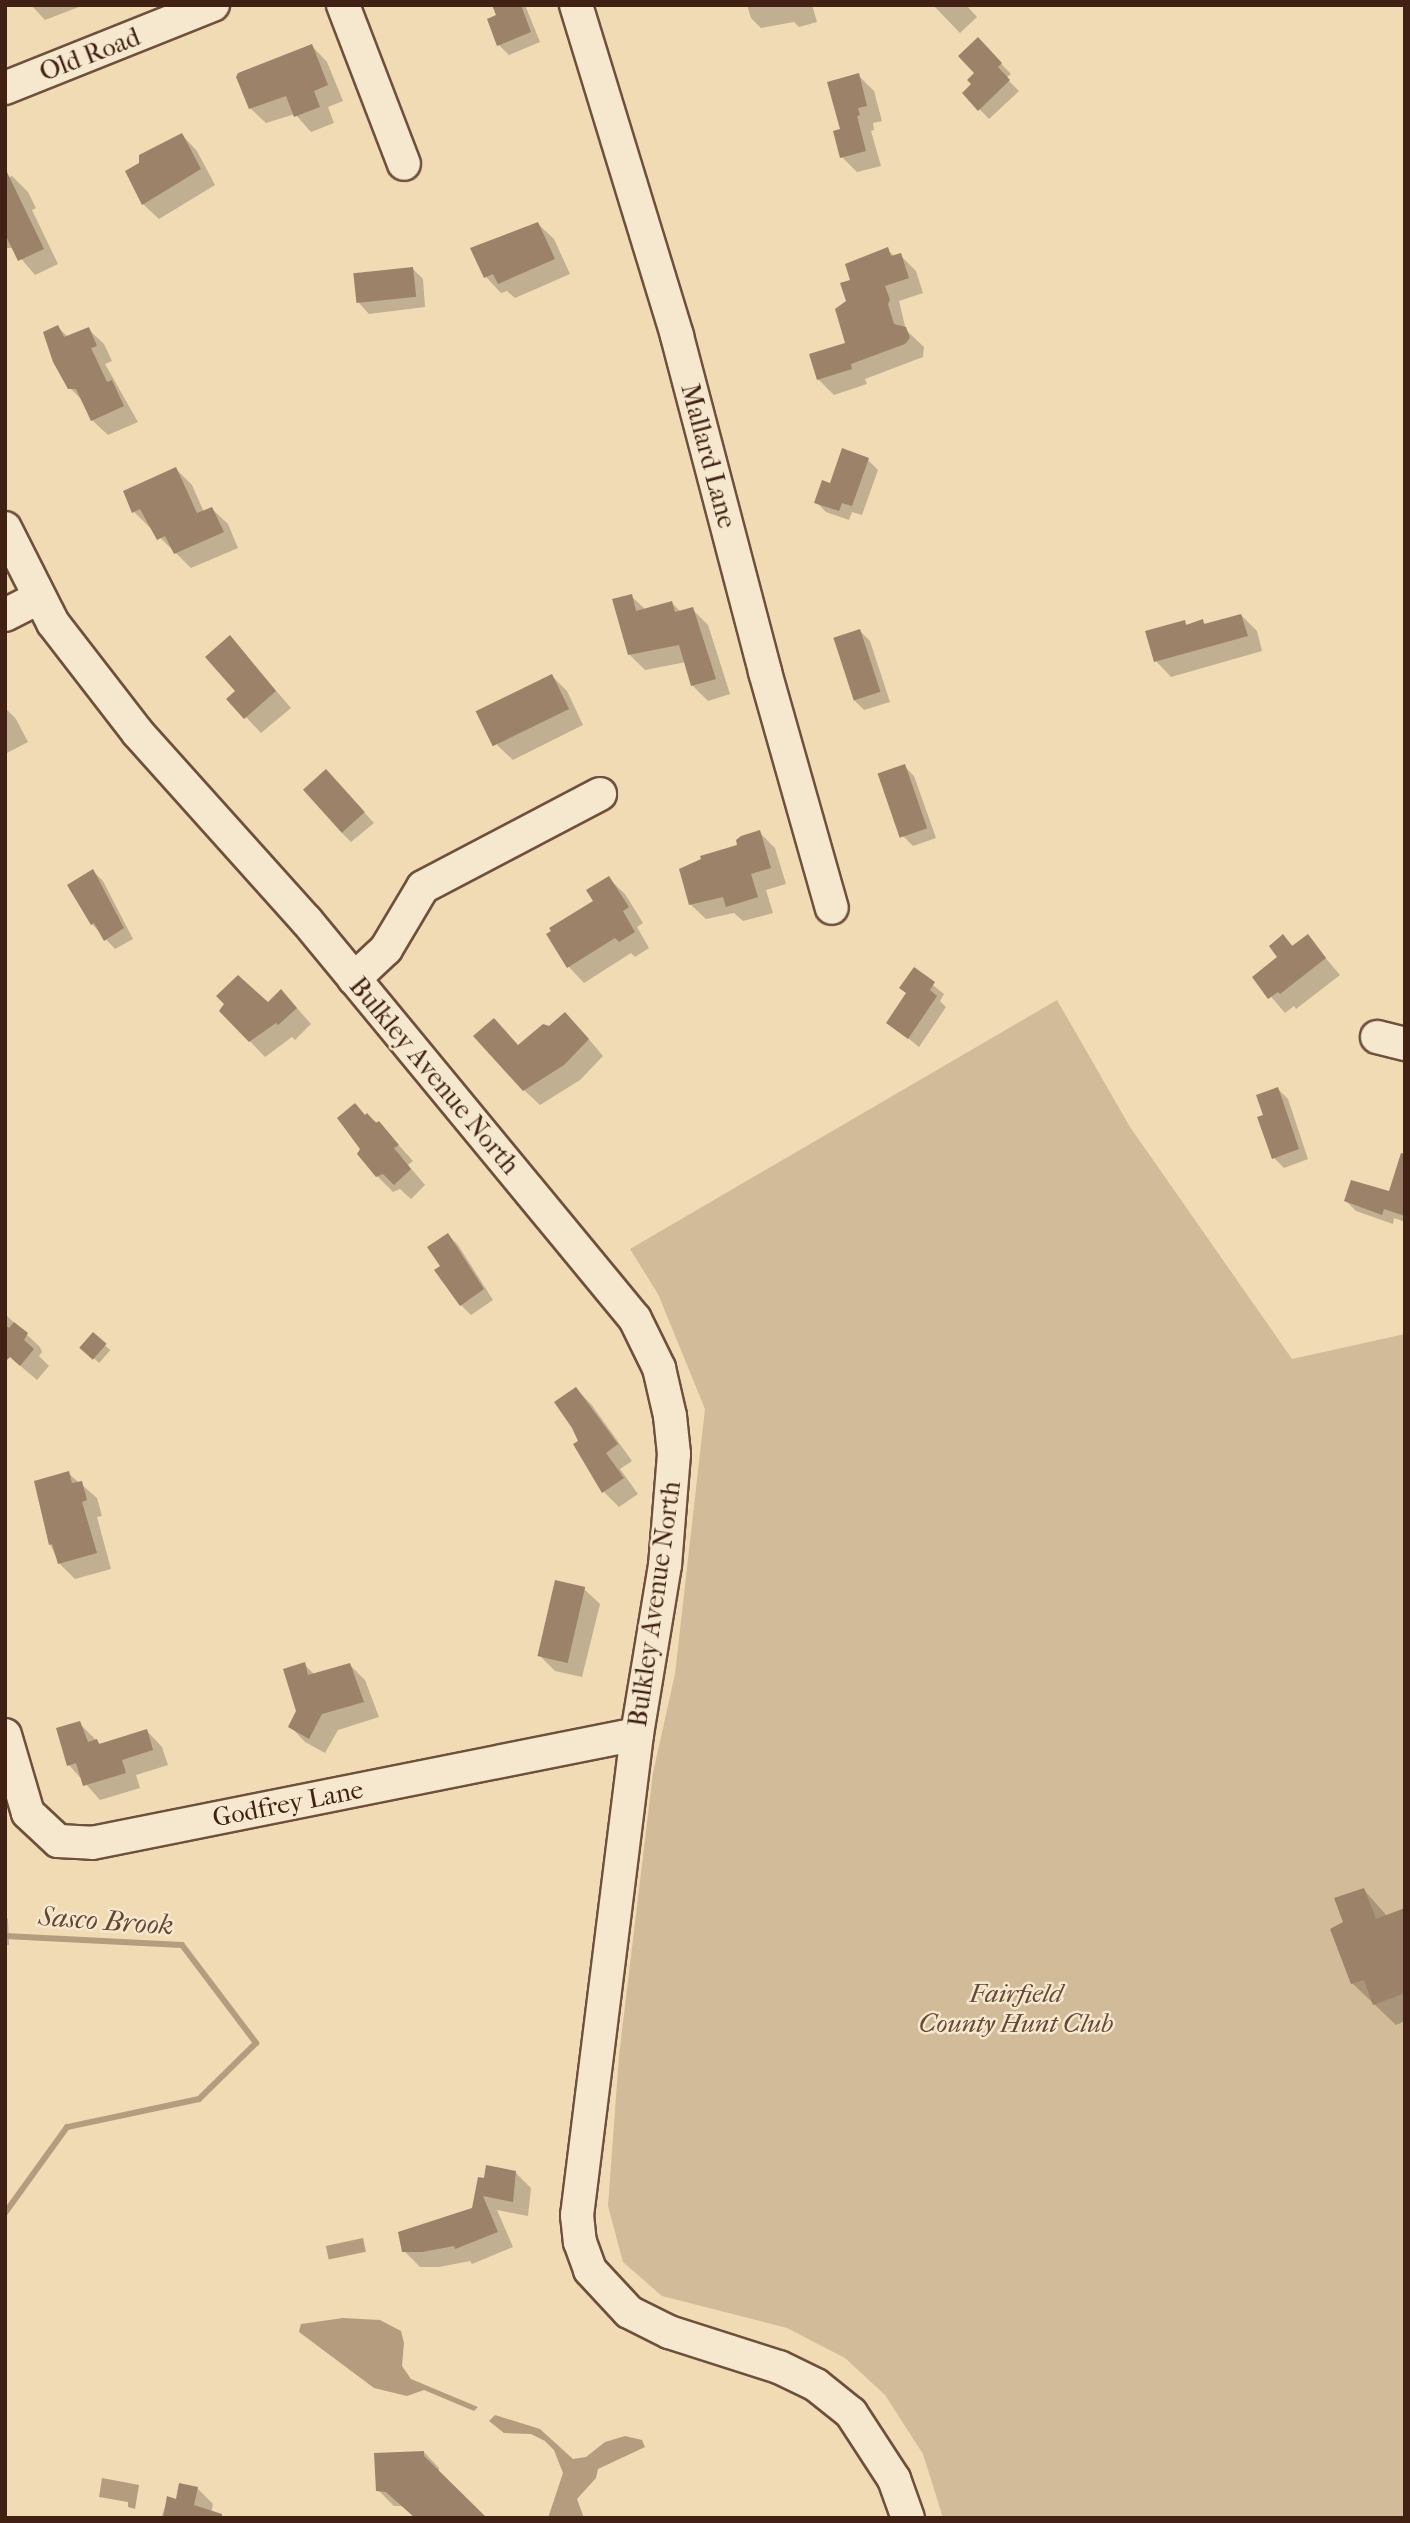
<!DOCTYPE html>
<html>
<head>
<meta charset="utf-8">
<style>
  body { margin:0 }
  #map { position:relative; width:1410px; height:2523px; overflow:hidden; background:#f0dbb4; font-family:"IM FELL French Canon",serif }
  div>[style] { position:absolute }
  .green>* { inset:0; background:#d2bb99 }
  .water>* { inset:0; background:#b59c7e; transform-origin:0 0 }
  .shadow>* { inset:0; background:#0003; transform-origin:0 0 }
  .stream>* { height:6px; margin:-3px; padding:0 3px; transform-origin:3px; border-radius:3px; background:#b59c7e }
  .building>* { inset:0; background:#9c8268; transform-origin:0 0 }
  .roads { filter:drop-shadow(2px 0 #6e503d) drop-shadow(-2px 0 #6e503d) drop-shadow(0 2px #6e503d) drop-shadow(0 -2px #6e503d) }
  .minor>* { height:32px; margin:-16px; padding:0 16px; transform-origin:16px; border-radius:16px; background:#f5e8ce }
  span { translate:-50% -50%; white-space:nowrap; text-align:center; line-height:1.15; -webkit-text-stroke:5px #f5e8ce; paint-order:stroke }
  .street-label { font-size:26px; color:#422115 }
  .park-label { font-size:26px; color:#664836; font-style:italic }
  .water-label { font-size:28px; color:#644634; font-style:italic }
  .frame { position:absolute; inset:0; border:7px solid #422115; pointer-events:none }
</style>
</head>
<body>
<div id="map">
  <div class="green">
    <i style="clip-path:polygon(1057px 1000px,1130px 1127px,1292px 1359px,1405px 1334px,1405px 2518px,943px 2518px,923px 2454px,885px 2395px,845px 2358px,787px 2328px,662px 2296px,623px 2262px,608px 2206px,619px 2056px,653px 1773px,675px 1674px,705px 1409px,658px 1294px,630px 1249px)"></i>
  </div>
  <div class="water">
    <i style="left:363px;top:2238px;width:14px;height:38px;rotate:78deg"></i>
    <i style="clip-path:polygon(343px 2318px,380px 2320px,401px 2331px,404px 2343px,402px 2366px,411px 2379px,478px 2407px,474px 2411px,424px 2390px,407px 2396px,374px 2388px,299px 2332px,301px 2324px)"></i>
    <i style="clip-path:polygon(495px 2415px,540px 2429px,573px 2459px,586px 2457px,605px 2442px,625px 2436px,642px 2440px,645px 2447px,598px 2469px,596px 2478px,577px 2499px,584px 2518px,548px 2518px,563px 2473px,554px 2450px,545px 2441px,531px 2434px,504px 2433px,489px 2421px)"></i>
    <i style="clip-path:polygon(102px 2478px,139px 2485px,135px 2509px,128px 2507px,128px 2502px,99px 2497px)"></i>
  </div>
  <div class="shadow">
    <i style="clip-path:polygon(31px 5px,84px 5px,45px 20px)"></i>
    <i style="clip-path:polygon(494px 5px,525px 5px,540px 42px,509px 55px,499px 45px,498px 16px)"></i>
    <i style="clip-path:polygon(747px 5px,812px 5px,817px 22px,799px 27px,794px 22px,761px 28px,751px 18px)"></i>
    <i style="clip-path:polygon(933px 5px,966px 5px,977px 17px,960px 33px)"></i>
    <i style="clip-path:polygon(977px 39px,1011px 74px,1006px 78px,1019px 91px,989px 119px,964px 93px,974px 84px,977px 74px)"></i>
    <i style="clip-path:polygon(312px 46px,327px 62px,343px 101px,328px 107px,334px 123px,311px 132px,295px 114px,266px 123px,250px 108px)"></i>
    <i style="clip-path:polygon(858px 75px,874px 91px,882px 121px,873px 123px,874px 130px,871px 131px,881px 166px,857px 172px,842px 157px,842px 131px)"></i>
    <i style="clip-path:polygon(182px 135px,197px 151px,215px 185px,159px 219px,143px 204px,141px 164px)"></i>
    <i style="clip-path:polygon(12px 176px,28px 192px,36px 208px,32px 210px,58px 264px,35px 275px,12px 248px,5px 248px,5px 179px)"></i>
    <i style="clip-path:polygon(538px 224px,554px 239px,570px 274px,515px 298px,507px 291px,501px 293px,486px 277px,472px 249px)"></i>
    <i style="clip-path:polygon(887px 249px,895px 257px,900px 255px,916px 271px,923px 293px,899px 301px,906px 330px,924px 347px,923px 357px,865px 379px,867px 384px,834px 395px,818px 379px,847px 344px,848px 301px,852px 281px)"></i>
    <i style="clip-path:polygon(413px 269px,423px 279px,425px 307px,369px 314px,359px 303px)"></i>
    <i style="clip-path:polygon(58px 327px,68px 337px,88px 329px,104px 344px,112px 361px,105px 364px,138px 422px,108px 435px,92px 420px,84px 402px,70px 388px)"></i>
    <i style="clip-path:polygon(868px 460px,878px 470px,862px 515px,852px 512px,849px 520px,826px 512px,816px 502px,831px 485px)"></i>
    <i style="clip-path:polygon(176px 469px,192px 485px,204px 512px,212px 509px,228px 524px,238px 548px,191px 568px,134px 512px)"></i>
    <i style="clip-path:polygon(631px 596px,646px 610px,672px 603px,681px 612px,692px 609px,708px 625px,730px 694px,708px 701px,692px 685px,686px 662px,645px 670px,629px 654px)"></i>
    <i style="clip-path:polygon(1241px 615px,1257px 631px,1262px 651px,1171px 677px,1156px 661px,1184px 622px,1188px 626px,1202px 621px,1206px 625px)"></i>
    <i style="clip-path:polygon(860px 631px,870px 641px,890px 702px,864px 710px,854px 700px)"></i>
    <i style="clip-path:polygon(230px 637px,291px 708px,261px 733px,229px 699px,238px 691px)"></i>
    <i style="clip-path:polygon(552px 676px,567px 691px,583px 725px,513px 760px,497px 745px)"></i>
    <i style="clip-path:polygon(5px 708px,16px 719px,28px 742px,5px 754px)"></i>
    <i style="clip-path:polygon(904px 766px,914px 776px,936px 838px,913px 846px,903px 836px,879px 774px)"></i>
    <i style="clip-path:polygon(336px 782px,374px 823px,351px 842px,341px 832px)"></i>
    <i style="clip-path:polygon(759px 832px,775px 848px,786px 884px,766px 890px,773px 913px,743px 921px,734px 913px,706px 919px,690px 904px,739px 846px)"></i>
    <i style="clip-path:polygon(93px 871px,103px 881px,133px 939px,115px 949px,92px 924px)"></i>
    <i style="clip-path:polygon(609px 879px,625px 894px,643px 923px,637px 927px,649px 948px,635px 957px,631px 953px,584px 983px,569px 967px,548px 935px,595px 901px)"></i>
    <i style="clip-path:polygon(1283px 936px,1294px 947px,1307px 936px,1340px 975px,1296px 1009px,1294px 1006px,1285px 1013px,1254px 977px,1280px 958px)"></i>
    <i style="clip-path:polygon(914px 970px,944px 994px,940px 1001px,946px 1007px,919px 1047px,888px 1022px,907px 994px)"></i>
    <i style="clip-path:polygon(268px 1004px,296px 1007px,311px 1024px,295px 1040px,292px 1037px,265px 1057px,221px 1011px)"></i>
    <i style="clip-path:polygon(580px 1029px,603px 1056px,580px 1080px,540px 1105px,524px 1090px,519px 1047px)"></i>
    <i style="clip-path:polygon(1278px 1089px,1288px 1099px,1308px 1159px,1284px 1168px,1274px 1158px,1266px 1116px)"></i>
    <i style="clip-path:polygon(366px 1117px,379px 1123px,413px 1161px,408px 1165px,425px 1185px,411px 1199px,400px 1189px,393px 1192px,377px 1176px,362px 1149px)"></i>
    <i style="clip-path:polygon(1405px 1189px,1405px 1222px,1394px 1218px,1393px 1224px,1356px 1211px,1346px 1201px)"></i>
    <i style="clip-path:polygon(448px 1235px,458px 1245px,493px 1300px,471px 1315px,461px 1305px,442px 1266px)"></i>
    <i style="clip-path:polygon(5px 1314px,40px 1347px,42px 1352px,39px 1356px,49px 1366px,37px 1380px,9px 1356px,5px 1361px)"></i>
    <i style="left:93px;top:1335px;width:23px;height:17px;rotate:41deg"></i>
    <i style="clip-path:polygon(576px 1389px,591px 1404px,632px 1461px,620px 1469px,638px 1494px,619px 1507px,604px 1492px,581px 1441px)"></i>
    <i style="clip-path:polygon(68px 1473px,97px 1498px,102px 1516px,97px 1517px,111px 1569px,75px 1579px,59px 1563px,50px 1544px)"></i>
    <i style="clip-path:polygon(584px 1589px,600px 1604px,582px 1677px,555px 1671px,539px 1655px)"></i>
    <i style="clip-path:polygon(304px 1664px,315px 1675px,350px 1665px,365px 1680px,379px 1717px,338px 1730px,325px 1753px,305px 1742px,290px 1726px,298px 1711px)"></i>
    <i style="clip-path:polygon(79px 1723px,101px 1745px,147px 1731px,162px 1747px,168px 1765px,136px 1775px,140px 1788px,100px 1800px,69px 1765px)"></i>
    <i style="clip-path:polygon(1364px 1890px,1387px 1916px,1405px 1910px,1405px 2021px,1396px 2025px,1352px 1983px,1346px 1923px)"></i>
    <i style="clip-path:polygon(5px 1916px,8px 1919px,9px 1945px,5px 1945px)"></i>
    <i style="clip-path:polygon(515px 2172px,531px 2188px,528px 2216px,497px 2210px,513px 2247px,472px 2264px,470px 2261px,439px 2267px,420px 2267px,404px 2251px,474px 2210px,486px 2180px)"></i>
    <i style="clip-path:polygon(424px 2452px,439px 2468px,439px 2473px,484px 2518px,412px 2518px,413px 2516px,403px 2506px,394px 2506px,378px 2490px)"></i>
    <i style="clip-path:polygon(197px 2488px,213px 2504px,211px 2514px,214px 2518px,161px 2518px,168px 2498px,177px 2501px)"></i>
  </div>
  <div class="stream">
    <i style="left:5px;top:1936px;width:177px;rotate:2.9deg"></i>
    <i style="left:182px;top:1945px;width:123px;rotate:52.9deg"></i>
    <i style="left:256px;top:2043px;width:80px;rotate:135.5deg"></i>
    <i style="left:199px;top:2099px;width:135px;rotate:168deg"></i>
    <i style="left:67px;top:2127px;width:106px;rotate:125.8deg"></i>
  </div>
  <div class="building">
    <i style="clip-path:polygon(492px 5px,521px 5px,531px 32px,497px 46px,487px 19px,496px 15px)"></i>
    <i style="clip-path:polygon(978px 37px,1002px 63px,998px 67px,1010px 80px,978px 111px,962px 93px,971px 84px,967px 80px,974px 73px,958px 56px)"></i>
    <i style="clip-path:polygon(312px 44px,328px 85px,314px 91px,320px 107px,294px 117px,286px 96px,249px 109px,236px 77px,238px 73px)"></i>
    <i style="clip-path:polygon(859px 73px,867px 106px,858px 108px,860px 115px,857px 116px,866px 151px,840px 158px,833px 131px,840px 129px,827px 82px)"></i>
    <i style="clip-path:polygon(182px 133px,201px 169px,142px 205px,125px 171px,139px 163px,139px 155px)"></i>
    <i style="clip-path:polygon(5px 168px,44px 249px,18px 261px,5px 234px)"></i>
    <i style="clip-path:polygon(538px 222px,555px 259px,498px 284px,493px 274px,484px 278px,470px 248px)"></i>
    <i style="clip-path:polygon(888px 247px,891px 256px,901px 253px,909px 278px,885px 286px,890px 300px,888px 304px,894px 324px,906px 327px,910px 338px,905px 344px,851px 364px,852px 369px,817px 380px,809px 354px,845px 343px,835px 309px,846px 301px,840px 283px,850px 280px,845px 264px)"></i>
    <i style="left:413px;top:267px;width:30px;height:60px;rotate:84deg"></i>
    <i style="clip-path:polygon(58px 325px,64px 337px,89px 327px,97px 346px,91px 348px,107px 382px,112px 380px,124px 406px,91px 421px,76px 389px,68px 389px,53px 362px,43px 332px)"></i>
    <i style="clip-path:polygon(842px 448px,869px 458px,852px 506px,842px 503px,839px 511px,814px 503px,822px 480px,830px 483px)"></i>
    <i style="clip-path:polygon(176px 467px,197px 513px,212px 507px,224px 532px,174px 554px,165px 536px,157px 540px,140px 509px,132px 513px,123px 491px)"></i>
    <i style="clip-path:polygon(632px 594px,636px 611px,672px 601px,675px 612px,693px 607px,716px 679px,691px 686px,679px 645px,628px 655px,612px 599px)"></i>
    <i style="clip-path:polygon(1241px 614px,1248px 636px,1154px 662px,1145px 631px,1185px 620px,1186px 625px,1203px 619px,1204px 624px)"></i>
    <i style="left:860px;top:629px;width:66px;height:28px;rotate:72deg"></i>
    <i style="clip-path:polygon(230px 635px,276px 691px,244px 719px,226px 699px,235px 691px,205px 657px)"></i>
    <i style="left:552px;top:674px;width:39px;height:85px;rotate:64deg"></i>
    <i style="left:905px;top:764px;width:68px;height:29px;rotate:71deg"></i>
    <i style="left:326px;top:769px;width:58px;height:31px;rotate:48deg"></i>
    <i style="clip-path:polygon(760px 830px,771px 868px,751px 874px,758px 897px,726px 907px,723px 897px,689px 905px,679px 869px,701px 859px,700px 856px,737px 845px,736px 840px,741px 836px)"></i>
    <i style="clip-path:polygon(93px 869px,124px 928px,104px 941px,94px 923px,91px 925px,67px 885px)"></i>
    <i style="clip-path:polygon(609px 876px,629px 907px,623px 911px,635px 932px,619px 942px,615px 938px,567px 968px,546px 934px,551px 931px,549px 928px,593px 901px,586px 890px)"></i>
    <i style="clip-path:polygon(1283px 934px,1292px 946px,1308px 934px,1326px 958px,1280px 994px,1278px 992px,1268px 999px,1252px 977px,1277px 957px,1269px 946px)"></i>
    <i style="clip-path:polygon(914px 967px,935px 982px,930px 990px,937px 996px,908px 1039px,886px 1023px,906px 993px,899px 988px)"></i>
    <i style="clip-path:polygon(238px 975px,268px 1002px,281px 989px,297px 1008px,278px 1025px,276px 1023px,249px 1042px,219px 1011px,224px 1004px,216px 996px)"></i>
    <i style="clip-path:polygon(565px 1012px,589px 1039px,564px 1065px,523px 1091px,473px 1036px,494px 1018px,518px 1045px,543px 1024px,549px 1026px)"></i>
    <i style="clip-path:polygon(1278px 1087px,1299px 1149px,1272px 1159px,1257px 1117px,1263px 1115px,1256px 1095px)"></i>
    <i style="clip-path:polygon(355px 1103px,365px 1115px,367px 1113px,376px 1123px,379px 1121px,399px 1145px,394px 1148px,411px 1169px,394px 1185px,383px 1174px,376px 1177px,357px 1154px,360px 1149px,337px 1118px)"></i>
    <i style="clip-path:polygon(1401px 1153px,1405px 1154px,1405px 1216px,1384px 1209px,1382px 1215px,1344px 1201px,1351px 1180px,1389px 1191px)"></i>
    <i style="clip-path:polygon(448px 1233px,484px 1289px,460px 1306px,434px 1270px,440px 1266px,427px 1247px)"></i>
    <i style="clip-path:polygon(14px 1322px,28px 1333px,24px 1340px,34px 1349px,20px 1366px,10px 1357px,5px 1362px,5px 1325px,9px 1328px)"></i>
    <i style="left:93px;top:1332px;width:18px;height:21px;rotate:41deg"></i>
    <i style="clip-path:polygon(576px 1387px,618px 1444px,606px 1453px,624px 1478px,602px 1493px,573px 1444px,578px 1441px,572px 1428px,554px 1402px)"></i>
    <i style="clip-path:polygon(69px 1471px,72px 1483px,82px 1481px,87px 1500px,82px 1502px,97px 1553px,58px 1564px,52px 1544px,49px 1545px,34px 1481px)"></i>
    <i style="left:555px;top:1580px;width:31px;height:78px;rotate:13deg"></i>
    <i style="clip-path:polygon(305px 1662px,308px 1675px,350px 1663px,364px 1702px,322px 1714px,309px 1739px,288px 1727px,296px 1711px,283px 1669px)"></i>
    <i style="clip-path:polygon(80px 1721px,88px 1742px,97px 1739px,99px 1744px,147px 1729px,153px 1750px,122px 1760px,126px 1773px,83px 1786px,76px 1763px,67px 1766px,56px 1728px)"></i>
    <i style="clip-path:polygon(1364px 1888px,1376px 1919px,1405px 1908px,1405px 1993px,1373px 2005px,1364px 1980px,1351px 1984px,1330px 1929px,1343px 1922px,1334px 1898px)"></i>
    <i style="clip-path:polygon(486px 2165px,516px 2171px,513px 2202px,483px 2196px,498px 2232px,455px 2249px,454px 2246px,422px 2252px,402px 2252px,398px 2232px,472px 2208px,478px 2177px,484px 2178px)"></i>
    <i style="clip-path:polygon(424px 2451px,424px 2456px,487px 2518px,415px 2518px,386px 2492px,376px 2491px,374px 2453px)"></i>
    <i style="clip-path:polygon(179px 2483px,198px 2487px,194px 2505px,222px 2514px,222px 2518px,163px 2518px,167px 2496px,176px 2499px)"></i>
  </div>
  <div class="roads">
    <div class="minor">
      <i style="left:343px;top:5px;width:170px;rotate:69deg"></i>
      <i style="left:576px;top:5px;width:346px;rotate:73deg"></i>
      <i style="left:677px;top:336px;width:347px;rotate:75.3deg"></i>
      <i style="left:765px;top:672px;width:245px;rotate:74.2deg"></i>
      <i style="left:5px;top:88px;width:224px;rotate:-21.8deg"></i>
      <i style="left:5px;top:528px;width:106px;rotate:63.2deg"></i>
      <i style="left:53px;top:623px;width:139px;rotate:52.3deg"></i>
      <i style="left:138px;top:733px;width:251px;rotate:48.1deg"></i>
      <i style="left:306px;top:920px;width:517px;rotate:50.49deg"></i>
      <i style="left:635px;top:1319px;width:55px;rotate:63.9deg"></i>
      <i style="left:659px;top:1368px;width:49px;rotate:77.1deg"></i>
      <i style="left:670px;top:1416px;width:38px;rotate:84deg"></i>
      <i style="left:674px;top:1454px;width:111px;rotate:94.6deg"></i>
      <i style="left:665px;top:1565px;width:171px;rotate:99.4deg"></i>
      <i style="left:637px;top:1734px;width:485px;rotate:97.1deg"></i>
      <i style="left:577px;top:2215px;width:27px;rotate:84deg"></i>
      <i style="left:580px;top:2242px;width:30px;rotate:70deg"></i>
      <i style="left:590px;top:2270px;width:57px;rotate:47.1deg"></i>
      <i style="left:629px;top:2312px;width:45px;rotate:26.6deg"></i>
      <i style="left:669px;top:2332px;width:115px;rotate:17.7deg"></i>
      <i style="left:779px;top:2367px;width:41px;rotate:25.9deg"></i>
      <i style="left:816px;top:2385px;width:45px;rotate:38.7deg"></i>
      <i style="left:851px;top:2413px;width:79px;rotate:56.9deg"></i>
      <i style="left:894px;top:2479px;width:41px;rotate:70.3deg"></i>
      <i style="left:5px;top:615px;width:38px;rotate:-27deg"></i>
      <i style="left:354px;top:979px;width:44px;rotate:-43.2deg"></i>
      <i style="left:386px;top:949px;width:72px;rotate:-59.2deg"></i>
      <i style="left:423px;top:887px;width:200px;rotate:-27.7deg"></i>
      <i style="left:1377px;top:1037px;width:29px;rotate:14deg"></i>
      <i style="left:5px;top:1735px;width:81px;rotate:73.6deg"></i>
      <i style="left:28px;top:1813px;width:41px;rotate:43deg"></i>
      <i style="left:58px;top:1841px;width:34px;rotate:3deg"></i>
      <i style="left:92px;top:1843px;width:556px;rotate:-11.31deg"></i>
    </div>
  </div>
  <div class="street-label">
    <span style="left:90px;top:55px;rotate:-21deg">Old Road</span>
    <span style="left:708px;top:456px;rotate:75deg">Mallard Lane</span>
    <span style="left:434px;top:1076px;rotate:50deg">Bulkley Avenue North</span>
    <span style="left:655px;top:1604px;rotate:-82deg">Bulkley Avenue North</span>
    <span style="left:288px;top:1804px;rotate:-11deg">Godfrey Lane</span>
  </div>
  <div class="park-label">
    <span style="left:1016px;top:2009px">Fairfield<br>County Hunt Club</span>
  </div>
  <div class="water-label">
    <span style="left:106px;top:1921px;rotate:4deg">Sasco Brook</span>
  </div>
  <div class="frame"></div>
</div>
</body>
</html>
